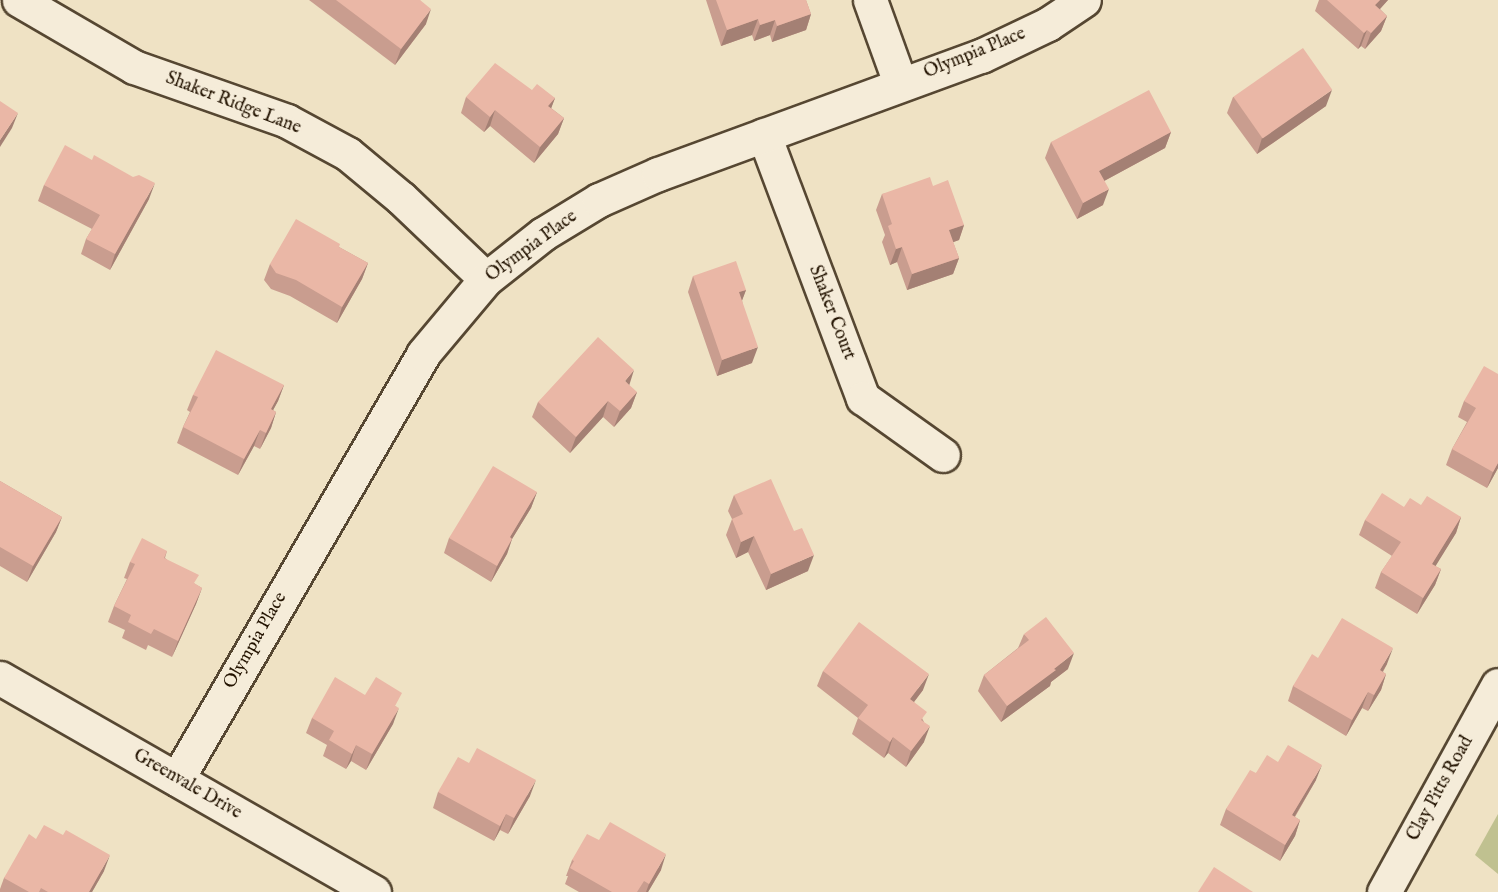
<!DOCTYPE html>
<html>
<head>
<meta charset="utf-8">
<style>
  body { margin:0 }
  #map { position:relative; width:1498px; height:892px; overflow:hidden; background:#efe2c4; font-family:"IM FELL English",serif }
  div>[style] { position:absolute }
  .green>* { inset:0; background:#c0c190 }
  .roads { filter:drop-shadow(2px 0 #564732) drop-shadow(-2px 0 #564732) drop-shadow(0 2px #564732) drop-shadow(0 -2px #564732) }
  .street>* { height:33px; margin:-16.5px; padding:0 16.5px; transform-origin:16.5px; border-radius:16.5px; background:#f5ecd9 }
  .secondary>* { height:33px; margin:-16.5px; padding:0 16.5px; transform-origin:16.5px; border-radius:16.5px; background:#f5ecd9 }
  .wall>* { inset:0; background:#c99d8f }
  .shaded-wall>* { inset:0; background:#a48074 }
  .building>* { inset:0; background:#eab7a6; transform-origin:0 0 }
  span { translate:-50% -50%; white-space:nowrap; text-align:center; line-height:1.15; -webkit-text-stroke:4.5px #f5ecd9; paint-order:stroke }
  .street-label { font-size:18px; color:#231301 }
</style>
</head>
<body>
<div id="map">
  <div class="green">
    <i style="clip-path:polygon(1498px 814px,1498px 874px,1475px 855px)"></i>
  </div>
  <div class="roads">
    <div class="street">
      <i style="left:19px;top:0;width:133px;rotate:30.2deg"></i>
      <i style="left:134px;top:67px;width:162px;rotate:19.4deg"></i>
      <i style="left:287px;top:121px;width:69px;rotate:28.4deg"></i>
      <i style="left:348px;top:154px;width:69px;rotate:39.7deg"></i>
      <i style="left:401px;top:198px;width:117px;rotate:43.6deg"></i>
      <i style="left:870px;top:0;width:88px;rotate:70.1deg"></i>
      <i style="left:764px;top:135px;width:281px;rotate:69.4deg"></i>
      <i style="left:863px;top:398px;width:98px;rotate:35.5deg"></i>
      <i style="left:0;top:678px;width:431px;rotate:29.8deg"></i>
      <i style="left:177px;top:779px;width:491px;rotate:-59.9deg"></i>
      <i style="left:423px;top:354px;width:98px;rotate:-50deg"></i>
      <i style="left:486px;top:279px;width:73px;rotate:-38.3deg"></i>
      <i style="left:543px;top:234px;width:66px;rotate:-31.3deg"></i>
      <i style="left:599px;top:200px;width:64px;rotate:-23.8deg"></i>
      <i style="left:658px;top:174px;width:344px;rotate:-20.1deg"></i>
      <i style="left:981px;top:56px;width:74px;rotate:-25.5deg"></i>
      <i style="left:1048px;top:24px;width:43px;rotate:-33.7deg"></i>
    </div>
    <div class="secondary">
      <i style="left:1384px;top:892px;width:236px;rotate:-61.2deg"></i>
    </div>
  </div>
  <div class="wall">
    <i style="clip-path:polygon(309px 0,420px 0,426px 24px,395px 65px)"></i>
    <i style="clip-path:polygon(706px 0,806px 0,811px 14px,806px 30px,772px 42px,770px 35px,754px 41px,752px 35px,721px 46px)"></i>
    <i style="clip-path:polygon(1319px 0,1388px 0,1380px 9px,1387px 16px,1381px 31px,1365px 49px,1361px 46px,1358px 49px,1315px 11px)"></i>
    <i style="clip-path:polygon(532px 90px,555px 98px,551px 108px,564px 118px,558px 134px,534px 163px,490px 126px,484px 132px,461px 113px,466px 97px)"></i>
    <i style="clip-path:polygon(1233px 97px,1326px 106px,1257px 154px,1227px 113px)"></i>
    <i style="clip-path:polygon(1171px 132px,1165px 148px,1104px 181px,1103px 205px,1077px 219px,1045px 158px,1051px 142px)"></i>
    <i style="clip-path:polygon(44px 185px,149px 199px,110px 270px,81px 254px,86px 239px,92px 229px,38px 201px)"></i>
    <i style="clip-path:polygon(933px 186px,964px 225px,959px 240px,953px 242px,959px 258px,953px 274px,907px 290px,897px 262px,890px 265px,882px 242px,885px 235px,876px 210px,882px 194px)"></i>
    <i style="clip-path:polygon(339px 247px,368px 263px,362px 279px,337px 323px,290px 296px,271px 289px,264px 280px,270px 264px)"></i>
    <i style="clip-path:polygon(693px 276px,746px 290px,742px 300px,752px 363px,717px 376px,688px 292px)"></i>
    <i style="clip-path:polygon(1498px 374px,1498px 468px,1487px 488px,1446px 465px,1452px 449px,1467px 422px,1458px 417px,1464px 401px)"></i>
    <i style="clip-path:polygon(284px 385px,278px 401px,273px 410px,276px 412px,271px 428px,260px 449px,254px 446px,238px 475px,177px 443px,183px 427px,190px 412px,187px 410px,193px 395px)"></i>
    <i style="clip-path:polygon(637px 392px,631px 408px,614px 427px,603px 417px,570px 453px,532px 417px,538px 402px)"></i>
    <i style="clip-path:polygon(0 481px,62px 517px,56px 532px,27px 582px,0 566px)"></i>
    <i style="clip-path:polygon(537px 492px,531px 508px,512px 539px,507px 554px,491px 582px,444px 553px,449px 538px)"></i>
    <i style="clip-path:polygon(734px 495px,808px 571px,766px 590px,748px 552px,736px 558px,726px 535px,732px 519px,728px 511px)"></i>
    <i style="clip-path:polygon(1421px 505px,1461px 517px,1456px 533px,1435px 566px,1441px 569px,1435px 585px,1417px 614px,1375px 588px,1381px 572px,1392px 556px,1359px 535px,1365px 520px,1404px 507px)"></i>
    <i style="clip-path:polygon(167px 551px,165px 558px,195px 584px,202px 588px,196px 604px,172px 657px,148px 645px,146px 650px,122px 638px,125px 630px,108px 622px,114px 606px,127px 579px,124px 578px,130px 562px)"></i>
    <i style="clip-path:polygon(1024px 634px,1068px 669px,1051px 682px,1050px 686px,1001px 722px,978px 691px,984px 675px,1018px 648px)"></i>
    <i style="clip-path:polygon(1318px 658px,1387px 664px,1383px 672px,1386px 674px,1381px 690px,1368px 711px,1362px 708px,1346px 736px,1288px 701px,1293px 686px)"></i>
    <i style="clip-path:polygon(823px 671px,923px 690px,914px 702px,924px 722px,924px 742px,906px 767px,888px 753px,884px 758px,852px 734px,858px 718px,817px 686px)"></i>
    <i style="clip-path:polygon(365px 695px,397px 707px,393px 724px,366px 770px,351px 761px,346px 769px,323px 756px,327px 745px,306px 733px,312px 718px)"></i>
    <i style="clip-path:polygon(1278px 762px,1316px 780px,1295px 817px,1300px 820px,1295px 836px,1280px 861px,1220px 825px,1226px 809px,1256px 773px)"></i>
    <i style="clip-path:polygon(438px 792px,530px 796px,508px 834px,500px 830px,494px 841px,433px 808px)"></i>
    <i style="clip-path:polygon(36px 839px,104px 871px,92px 892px,0 892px,0 889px,4px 878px)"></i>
    <i style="clip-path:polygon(599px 840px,661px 870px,648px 892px,579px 892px,565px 884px,568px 876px,566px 876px,572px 860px)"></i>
  </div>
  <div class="shaded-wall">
    <i style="clip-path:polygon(1380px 0,1388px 0,1369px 21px,1375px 5px)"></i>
    <i style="clip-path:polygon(431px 9px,426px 24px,395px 65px,401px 49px)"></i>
    <i style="clip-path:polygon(811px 14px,806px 30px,772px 42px,777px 26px)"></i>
    <i style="clip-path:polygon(1387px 16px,1381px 31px,1365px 49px,1371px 33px)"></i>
    <i style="clip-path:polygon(758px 19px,752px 35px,721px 46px,727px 30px)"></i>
    <i style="clip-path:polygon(775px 20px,770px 35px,754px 41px,760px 25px)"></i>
    <i style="clip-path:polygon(1367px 30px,1361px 46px,1358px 49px,1364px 33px)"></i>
    <i style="clip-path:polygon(1332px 90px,1326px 106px,1257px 154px,1262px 138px)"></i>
    <i style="clip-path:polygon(555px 98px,549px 114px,548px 106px)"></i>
    <i style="clip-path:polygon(495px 110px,490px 126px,484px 132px,490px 117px)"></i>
    <i style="clip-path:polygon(18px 113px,12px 128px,0 147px,0 140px)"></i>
    <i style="clip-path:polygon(564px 118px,558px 134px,534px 163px,540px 147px)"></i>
    <i style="clip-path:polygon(1171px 132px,1165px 148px,1093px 187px,1099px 171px)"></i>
    <i style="clip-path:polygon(155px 183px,149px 199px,110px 270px,115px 254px)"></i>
    <i style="clip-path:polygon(1109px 189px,1103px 205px,1077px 219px,1083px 203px)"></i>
    <i style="clip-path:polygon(964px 225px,959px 240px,943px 246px,949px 230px)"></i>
    <i style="clip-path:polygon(902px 247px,897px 262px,890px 265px,896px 249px)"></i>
    <i style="clip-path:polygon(959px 258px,953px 274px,907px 290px,912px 274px)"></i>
    <i style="clip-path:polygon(368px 263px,362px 279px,337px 323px,342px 307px)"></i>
    <i style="clip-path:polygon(746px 290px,740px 306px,739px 292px)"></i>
    <i style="clip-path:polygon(758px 347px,752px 363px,717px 376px,722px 360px)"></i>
    <i style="clip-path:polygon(634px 370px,629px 386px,625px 381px)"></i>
    <i style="clip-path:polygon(284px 385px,278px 401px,265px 425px,271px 409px)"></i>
    <i style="clip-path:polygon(637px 392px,631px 408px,614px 427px,620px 411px)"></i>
    <i style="clip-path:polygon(608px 401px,603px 417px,570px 453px,576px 437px)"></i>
    <i style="clip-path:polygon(276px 412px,271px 428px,260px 449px,266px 433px)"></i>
    <i style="clip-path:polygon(260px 430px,254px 446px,238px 475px,244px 459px)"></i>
    <i style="clip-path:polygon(1498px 463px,1498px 468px,1487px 488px,1493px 472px)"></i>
    <i style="clip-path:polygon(537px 492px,531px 508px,512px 539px,507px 554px,491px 582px,497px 566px,510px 537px)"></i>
    <i style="clip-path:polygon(62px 517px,56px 532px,27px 582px,33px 566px)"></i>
    <i style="clip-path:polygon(1461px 517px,1456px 533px,1427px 580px,1432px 564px)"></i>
    <i style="clip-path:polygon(754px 536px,748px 552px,736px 558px,741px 542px)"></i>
    <i style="clip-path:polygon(814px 555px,808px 571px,766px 590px,771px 574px)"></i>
    <i style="clip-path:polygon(1441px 569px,1435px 585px,1417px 614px,1423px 598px)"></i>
    <i style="clip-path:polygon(202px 588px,196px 604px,172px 657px,178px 641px)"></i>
    <i style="clip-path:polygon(1393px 648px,1387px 664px,1374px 686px,1380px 670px)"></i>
    <i style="clip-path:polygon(1074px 653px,1068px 669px,1051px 682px,1050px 686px,1001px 722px,1007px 706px)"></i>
    <i style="clip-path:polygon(929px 674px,923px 690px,904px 715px,910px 699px)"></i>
    <i style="clip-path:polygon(1386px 674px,1381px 690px,1368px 711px,1374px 695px)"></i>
    <i style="clip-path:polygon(1368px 692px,1362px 708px,1346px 736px,1352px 720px)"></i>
    <i style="clip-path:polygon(399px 708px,393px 724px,366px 770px,372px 754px)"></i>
    <i style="clip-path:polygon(930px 726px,924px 742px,906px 767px,911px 751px)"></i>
    <i style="clip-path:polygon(893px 737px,888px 753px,884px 758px,890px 742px)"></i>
    <i style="clip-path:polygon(356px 745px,351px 761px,346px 769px,352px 754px)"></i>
    <i style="clip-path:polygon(1322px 765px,1316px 780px,1286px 831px,1292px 815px)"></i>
    <i style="clip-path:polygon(536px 780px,530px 796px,508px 834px,514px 818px)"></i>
    <i style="clip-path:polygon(506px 814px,500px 830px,494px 841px,500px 826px)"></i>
    <i style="clip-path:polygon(1300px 820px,1295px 836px,1280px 861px,1285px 845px)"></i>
    <i style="clip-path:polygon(666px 854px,661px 870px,648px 892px,646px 892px,649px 884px)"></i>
    <i style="clip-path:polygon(110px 855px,104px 871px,92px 892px,89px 892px)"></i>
  </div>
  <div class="building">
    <i style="clip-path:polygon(336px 0,420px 0,431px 9px,401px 49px)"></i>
    <i style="clip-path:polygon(716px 0,806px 0,811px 14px,777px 26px,775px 20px,760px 25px,758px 19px,727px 30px)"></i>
    <i style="clip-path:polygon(1327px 0,1380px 0,1375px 5px,1387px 16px,1371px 33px,1367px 30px,1364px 33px)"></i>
    <i style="left:1303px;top:48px;width:51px;height:85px;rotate:55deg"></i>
    <i style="clip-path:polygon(495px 63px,532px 90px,537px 84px,555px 98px,548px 106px,564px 118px,540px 147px,495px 110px,490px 117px,466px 97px)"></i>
    <i style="clip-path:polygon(1149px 90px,1171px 132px,1099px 171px,1109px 189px,1083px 203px,1051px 142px)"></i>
    <i style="clip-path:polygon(0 101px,18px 113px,0 140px)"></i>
    <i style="clip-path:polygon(65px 145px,92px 160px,94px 155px,133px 177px,139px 175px,155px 183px,115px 254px,86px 239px,100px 215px,44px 185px)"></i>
    <i style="clip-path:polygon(930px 177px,933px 186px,948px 180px,964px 225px,949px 230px,959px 258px,912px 274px,902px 247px,896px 249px,888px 226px,892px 224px,882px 194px)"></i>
    <i style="clip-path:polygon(296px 219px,340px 244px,339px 247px,368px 263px,342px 307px,296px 280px,276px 273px,270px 264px)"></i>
    <i style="clip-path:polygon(736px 261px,746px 290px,739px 292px,758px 347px,722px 360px,693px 276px)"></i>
    <i style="clip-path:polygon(598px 337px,634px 370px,625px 381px,637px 392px,620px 411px,608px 401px,576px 437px,538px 402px)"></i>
    <i style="clip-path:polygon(216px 350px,284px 385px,271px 409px,276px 412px,266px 433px,260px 430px,244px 459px,183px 427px,198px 397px,193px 395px)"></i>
    <i style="clip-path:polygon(1484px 366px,1498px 374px,1498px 463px,1493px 472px,1452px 449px,1476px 408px,1464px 401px)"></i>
    <i style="clip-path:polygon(493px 466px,537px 492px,510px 537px,512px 539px,497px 566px,449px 538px)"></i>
    <i style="clip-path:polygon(771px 479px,794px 531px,802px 528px,814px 555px,771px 574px,754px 536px,741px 542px,732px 519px,743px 514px,734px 495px)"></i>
    <i style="clip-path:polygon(0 481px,62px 517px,33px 566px,0 547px)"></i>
    <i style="clip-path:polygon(1382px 493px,1404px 507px,1410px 498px,1421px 505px,1427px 496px,1461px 517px,1432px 564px,1441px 569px,1423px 598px,1381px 572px,1401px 542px,1365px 520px)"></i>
    <i style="clip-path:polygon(142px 538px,167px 551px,164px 558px,199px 575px,194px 583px,202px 588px,178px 641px,154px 629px,151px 634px,128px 622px,131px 615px,114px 606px,135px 564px,130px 562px)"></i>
    <i style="clip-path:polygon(1046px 617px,1074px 653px,1054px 669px,1056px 670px,1007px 706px,984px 675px,1029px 640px,1024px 634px)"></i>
    <i style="clip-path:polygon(1342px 618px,1393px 648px,1380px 670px,1386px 674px,1374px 695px,1368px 692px,1352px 720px,1293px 686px,1312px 654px,1318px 658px)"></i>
    <i style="clip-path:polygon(859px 622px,929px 674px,910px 699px,927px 712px,921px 720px,930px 726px,911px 751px,893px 737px,890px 742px,858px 718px,868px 705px,823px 671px)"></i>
    <i style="clip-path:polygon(335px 677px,365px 695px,376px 677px,402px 693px,395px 706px,399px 708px,372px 754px,356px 745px,352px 754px,329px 740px,334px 731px,312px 718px)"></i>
    <i style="clip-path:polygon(1288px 745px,1322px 765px,1292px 815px,1300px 820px,1285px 845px,1226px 809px,1250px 770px,1256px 773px,1267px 755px,1278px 762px)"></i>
    <i style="clip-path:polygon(477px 748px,536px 780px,514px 818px,506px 814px,500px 826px,438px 792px,458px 757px,469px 763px)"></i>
    <i style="clip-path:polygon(610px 822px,666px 854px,649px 884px,644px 881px,637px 892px,612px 892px,570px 868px,574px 861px,572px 860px,587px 834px,599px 840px)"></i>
    <i style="clip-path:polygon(44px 825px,63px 835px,66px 830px,110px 855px,89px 892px,48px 892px,41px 888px,39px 892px,29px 892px,4px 878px,29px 834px,36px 839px)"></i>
    <i style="clip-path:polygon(1214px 867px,1253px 892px,1198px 892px)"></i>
  </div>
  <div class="street-label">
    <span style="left:975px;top:54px;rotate:-22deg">Olympia Place</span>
    <span style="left:233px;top:104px;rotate:21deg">Shaker Ridge Lane</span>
    <span style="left:532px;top:247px;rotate:-36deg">Olympia Place</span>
    <span style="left:831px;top:313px;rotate:69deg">Shaker Court</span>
    <span style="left:256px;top:641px;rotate:-60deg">Olympia Place</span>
    <span style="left:187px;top:785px;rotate:30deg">Greenvale Drive</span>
    <span style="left:1441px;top:789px;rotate:-61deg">Clay Pitts Road</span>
  </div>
</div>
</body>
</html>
